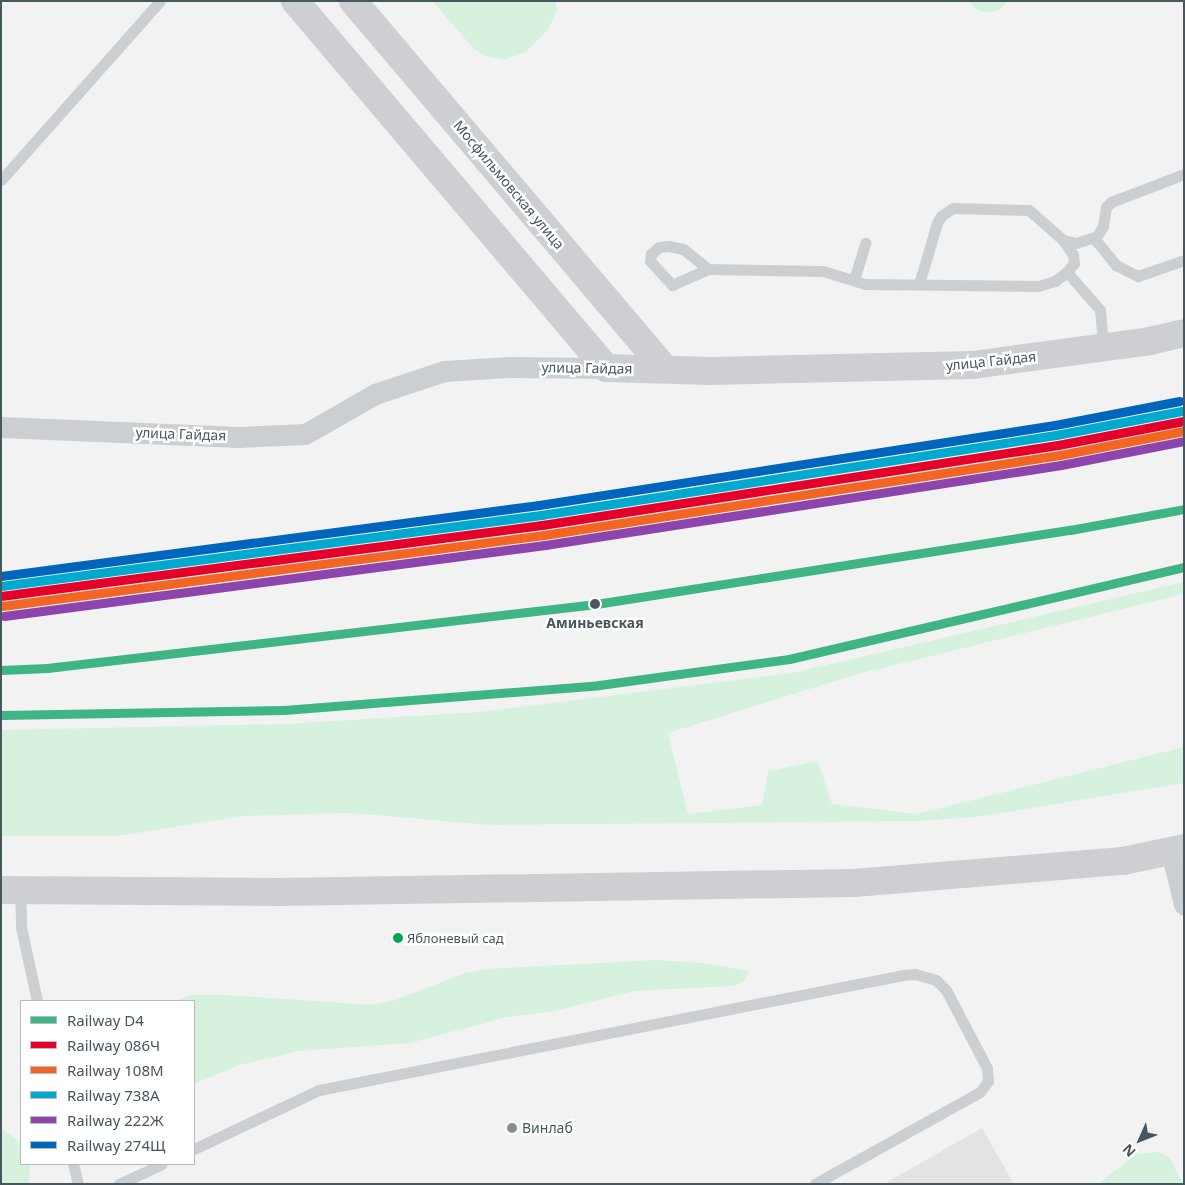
<!DOCTYPE html>
<html>
<head>
<meta charset="utf-8">
<style>
  body { margin:0 }
  #map { position:relative; width:1185px; height:1185px; overflow:hidden; background:#f3f2f2; font-family:"Noto Sans",sans-serif }
  div>[style] { position:absolute }
  .education>* { inset:0; background:#e4e3e4 }
  .green>* { inset:0; background:#d6f2df }
  .lane>* { height:11px; margin:-5.5px; padding:0 5.5px; transform-origin:5.5px; border-radius:5.5px; background:#cccfd1 }
  .street>* { height:21px; margin:-10.5px; padding:0 10.5px; transform-origin:10.5px; border-radius:10.5px; background:#cccfd1 }
  .secondary>* { height:28px; margin:-14px; padding:0 14px; transform-origin:14px; border-radius:14px; background:#cdcfd2 }
  .rail-1>* { height:9px; margin:-4.5px; padding:0 4.5px; transform-origin:4.5px; border-radius:4.5px; background:#3fb485 }
  .rail-2>* { height:9px; margin:-4.5px; padding:0 4.5px; transform-origin:4.5px; border-radius:4.5px; background:#e4002b }
  .rail-3>* { height:9px; margin:-4.5px; padding:0 4.5px; transform-origin:4.5px; border-radius:4.5px; background:#f26522 }
  .rail-4>* { height:9px; margin:-4.5px; padding:0 4.5px; transform-origin:4.5px; border-radius:4.5px; background:#00a9ce }
  .rail-5>* { height:9px; margin:-4.5px; padding:0 4.5px; transform-origin:4.5px; border-radius:4.5px; background:#8e44ad }
  .rail-6>* { height:9px; margin:-4.5px; padding:0 4.5px; transform-origin:4.5px; border-radius:4.5px; background:#0065bd }
  .dots>* { width:14px; height:14px; translate:-50% -50%; box-sizing:border-box; border:2px solid #fff; border-radius:50% }
  span { translate:-50% -50%; white-space:nowrap; text-align:center; line-height:1.15; -webkit-text-stroke:5px #fff; paint-order:stroke }
  .bus-label { font-size:13px; color:#485660 }
  .left { translate:0 -50%; text-align:left }
  .street-label { font-size:14px; color:#485660 }
  .stop-label { font-size:14px; color:#485660; font-weight:700 }
  .poi-label { font-size:14px; color:#485660 }
  .frame { position:absolute; inset:0; border:2px solid #485660; pointer-events:none }
  .legend { position:absolute; left:20px; top:1000px; width:175px; height:165px; box-sizing:border-box; background:#fff; border:1px solid #b6bbbf; margin:0; padding:6px 9px; list-style:none; font-size:15px; color:#485660 }
  .legend li { display:flex; align-items:center; gap:10px; height:25px }
  .legend b { width:25px; border:1px solid #b6bbbf }
  .north { position:absolute; left:1115px; top:1115px; width:50px; height:50px; -webkit-text-stroke:4px #fff; paint-order:stroke; rotate:226deg; font-size:14px; font-weight:700; line-height:20px; text-align:center; color:#485660 }
  .north::after { content:''; display:block; margin:auto; width:18px; height:22px; background:#485660; clip-path:polygon(50% 0,100% 100%,50% 72%,0 100%) }
</style>
</head>
<body>
<div id="map">
  <div class="education">
    <i style="clip-path:polygon(982px 1128px,1014px 1184px,884px 1184px)"></i>
  </div>
  <div class="green">
    <i style="clip-path:polygon(432px 1px,556px 1px,557px 10px,548px 30px,526px 52px,505px 60px,485px 56px,474px 49px)"></i>
    <i style="clip-path:polygon(968px 1px,1009px 1px,999px 10px,989px 13px,979px 11px)"></i>
    <i style="clip-path:polygon(1184px 582px,1184px 594px,858px 674px,668px 733px,688px 814px,762px 805px,768px 771px,818px 761px,832px 804px,917px 814px,1184px 747px,1184px 783px,976px 817px,919px 821px,489px 825px,351px 813px,243px 816px,118px 836px,1px 836px,1px 730px,285px 724px,479px 712px,792px 673px)"></i>
    <i style="clip-path:polygon(656px 960px,703px 963px,749px 971px,744px 981px,733px 986px,635px 991px,555px 1011px,507px 1017px,410px 1043px,299px 1051px,240px 1065px,194px 1084px,194px 1001px,174px 1001px,191px 995px,228px 995px,371px 1005px,395px 1000px,462px 974px,486px 969px)"></i>
    <i style="clip-path:polygon(1px 1128px,21px 1143px,21px 1164px,30px 1164px,29px 1184px,1px 1184px)"></i>
    <i style="clip-path:polygon(1159px 1152px,1170px 1158px,1183px 1184px,1098px 1184px,1136px 1154px)"></i>
  </div>
  <div class="lane">
    <i style="left:1px;top:180px;width:239px;rotate:-48.4deg"></i>
    <i style="left:1094px;top:238px;width:35px;rotate:51deg"></i>
    <i style="left:1116px;top:265px;width:25px;rotate:27deg"></i>
    <i style="left:1138px;top:276px;width:49px;rotate:-19.2deg"></i>
    <i style="left:1063px;top:240px;width:13px;rotate:13deg"></i>
    <i style="left:1076px;top:243px;width:22px;rotate:-18deg"></i>
    <i style="left:1097px;top:236px;width:12px;rotate:-59deg"></i>
    <i style="left:1103px;top:226px;width:19px;rotate:-81deg"></i>
    <i style="left:1106px;top:207px;width:7px;rotate:-45deg"></i>
    <i style="left:1111px;top:202px;width:78px;rotate:-21deg"></i>
    <i style="left:708px;top:269px;width:32px;rotate:-141deg"></i>
    <i style="left:683px;top:249px;width:14px;rotate:-168deg"></i>
    <i style="left:669px;top:246px;width:10px;rotate:174deg"></i>
    <i style="left:659px;top:247px;width:11px;rotate:139deg"></i>
    <i style="left:651px;top:254px;width:7px;rotate:98deg"></i>
    <i style="left:650px;top:261px;width:33px;rotate:47deg"></i>
    <i style="left:672px;top:285px;width:39px;rotate:-24deg"></i>
    <i style="left:708px;top:269px;width:115px;rotate:1deg"></i>
    <i style="left:823px;top:271px;width:44px;rotate:17.2deg"></i>
    <i style="left:865px;top:284px;width:173px;rotate:0.7deg"></i>
    <i style="left:1038px;top:286px;width:18px;rotate:-16deg"></i>
    <i style="left:1055px;top:281px;width:15px;rotate:-37deg"></i>
    <i style="left:1067px;top:272px;width:50px;rotate:49deg"></i>
    <i style="left:1100px;top:310px;width:37px;rotate:85deg"></i>
    <i style="left:854px;top:280px;width:39px;rotate:-73deg"></i>
    <i style="left:919px;top:284px;width:64px;rotate:-73.6deg"></i>
    <i style="left:937px;top:223px;width:8px;rotate:-60deg"></i>
    <i style="left:941px;top:216px;width:14px;rotate:-34deg"></i>
    <i style="left:953px;top:208px;width:76px;rotate:1.5deg"></i>
    <i style="left:1029px;top:210px;width:45px;rotate:41.4deg"></i>
    <i style="left:1063px;top:240px;width:18px;rotate:56deg"></i>
    <i style="left:1073px;top:255px;width:8px;rotate:83deg"></i>
    <i style="left:1074px;top:263px;width:11px;rotate:128deg"></i>
    <i style="left:20px;top:890px;width:37px;rotate:88deg"></i>
    <i style="left:21px;top:927px;width:76px;rotate:77.8deg"></i>
    <i style="left:194px;top:1149px;width:138px;rotate:-25.3deg"></i>
    <i style="left:319px;top:1090px;width:595px;rotate:-11.14deg"></i>
    <i style="left:903px;top:975px;width:12px;rotate:-5deg"></i>
    <i style="left:915px;top:974px;width:22px;rotate:16deg"></i>
    <i style="left:936px;top:980px;width:14px;rotate:45deg"></i>
    <i style="left:946px;top:990px;width:88px;rotate:62.3deg"></i>
    <i style="left:987px;top:1068px;width:13px;rotate:86deg"></i>
    <i style="left:988px;top:1081px;width:14px;rotate:126deg"></i>
    <i style="left:980px;top:1092px;width:189px;rotate:150.9deg"></i>
    <i style="left:73px;top:1164px;width:21px;rotate:76deg"></i>
    <i style="left:119px;top:1184px;width:47px;rotate:-24.9deg"></i>
  </div>
  <div class="street">
    <i style="left:1px;top:427px;width:238px;rotate:2.4deg"></i>
    <i style="left:239px;top:437px;width:66px;rotate:-2.6deg"></i>
    <i style="left:305px;top:434px;width:81px;rotate:-29.7deg"></i>
    <i style="left:375px;top:394px;width:73px;rotate:-18.4deg"></i>
    <i style="left:444px;top:371px;width:66px;rotate:-3.5deg"></i>
    <i style="left:510px;top:367px;width:96px;rotate:0.6deg"></i>
    <i style="left:1171px;top:851px;width:55px;rotate:76.2deg"></i>
  </div>
  <div class="secondary">
    <i style="left:295px;top:1px;width:481px;rotate:49.7deg"></i>
    <i style="left:606px;top:368px;width:105px;rotate:1.6deg"></i>
    <i style="left:711px;top:371px;width:262px;rotate:-1.3deg"></i>
    <i style="left:973px;top:365px;width:179px;rotate:-7.7deg"></i>
    <i style="left:1150px;top:341px;width:35px;rotate:-13deg"></i>
    <i style="left:353px;top:1px;width:482px;rotate:49.7deg"></i>
    <i style="left:1px;top:890px;width:277px;rotate:0.4deg"></i>
    <i style="left:278px;top:892px;width:576px;rotate:-0.9deg"></i>
    <i style="left:854px;top:883px;width:270px;rotate:-4.7deg"></i>
    <i style="left:1123px;top:861px;width:62px;rotate:-12deg"></i>
  </div>
  <div class="rail-1">
    <i style="left:1px;top:670px;width:46px;rotate:-2.5deg"></i>
    <i style="left:47px;top:668px;width:553px;rotate:-6.65deg"></i>
    <i style="left:596px;top:604px;width:480px;rotate:-8.9deg"></i>
    <i style="left:1070px;top:530px;width:116px;rotate:-10.4deg"></i>
    <i style="left:1px;top:715px;width:283px;rotate:-1deg"></i>
    <i style="left:284px;top:710px;width:316px;rotate:-4.5deg"></i>
    <i style="left:599px;top:685px;width:192px;rotate:-7.8deg"></i>
    <i style="left:789px;top:659px;width:406px;rotate:-13.1deg"></i>
  </div>
  <div class="rail-2">
    <i style="left:1px;top:596px;width:546px;rotate:-7.48deg"></i>
    <i style="left:542px;top:525px;width:522px;rotate:-8.81deg"></i>
    <i style="left:1058px;top:445px;width:128px;rotate:-10.8deg"></i>
  </div>
  <div class="rail-3">
    <i style="left:2px;top:606px;width:547px;rotate:-7.46deg"></i>
    <i style="left:544px;top:535px;width:522px;rotate:-8.81deg"></i>
    <i style="left:1060px;top:455px;width:126px;rotate:-11deg"></i>
  </div>
  <div class="rail-4">
    <i style="left:1px;top:586px;width:545px;rotate:-7.49deg"></i>
    <i style="left:541px;top:515px;width:521px;rotate:-8.83deg"></i>
    <i style="left:1056px;top:435px;width:128px;rotate:-10.8deg"></i>
  </div>
  <div class="rail-5">
    <i style="left:4px;top:616px;width:546px;rotate:-7.48deg"></i>
    <i style="left:545px;top:545px;width:522px;rotate:-8.81deg"></i>
    <i style="left:1061px;top:465px;width:125px;rotate:-11deg"></i>
  </div>
  <div class="rail-6">
    <i style="left:1px;top:576px;width:543px;rotate:-7.52deg"></i>
    <i style="left:539px;top:505px;width:522px;rotate:-8.81deg"></i>
    <i style="left:1055px;top:425px;width:127px;rotate:-10.9deg"></i>
  </div>
  <div class="dots">
    <i style="left:595px;top:604px;background:#485660"></i>
    <i style="left:398px;top:938px;background:#00a651"></i>
    <i style="left:512px;top:1128px;background:#848d93"></i>
  </div>
  <div class="bus-label">
    <span class="left" style="left:407px;top:938px">Яблоневый сад</span>
  </div>
  <div class="street-label">
    <span style="left:509px;top:185px;rotate:50deg">Мосфильмовская улица</span>
    <span style="left:991px;top:361px;rotate:-6deg">улица Гайдая</span>
    <span style="left:587px;top:368px;rotate:1deg">улица Гайдая</span>
    <span style="left:181px;top:434px;rotate:2deg">улица Гайдая</span>
  </div>
  <div class="stop-label">
    <span style="left:595px;top:623px">Аминьевская</span>
  </div>
  <div class="poi-label">
    <span class="left" style="left:522px;top:1128px">Винлаб</span>
  </div>
  <div class="frame"></div>
  <ul class="legend">
  <li><b style="height:6px;background:#3fb485"></b>Railway D4</li>
  <li><b style="height:6px;background:#e4002b"></b>Railway 086Ч</li>
  <li><b style="height:6px;background:#f26522"></b>Railway 108М</li>
  <li><b style="height:6px;background:#00a9ce"></b>Railway 738А</li>
  <li><b style="height:6px;background:#8e44ad"></b>Railway 222Ж</li>
  <li><b style="height:6px;background:#0065bd"></b>Railway 274Щ</li>
  </ul>
  <div class="north">N</div>
</div>
</body>
</html>
